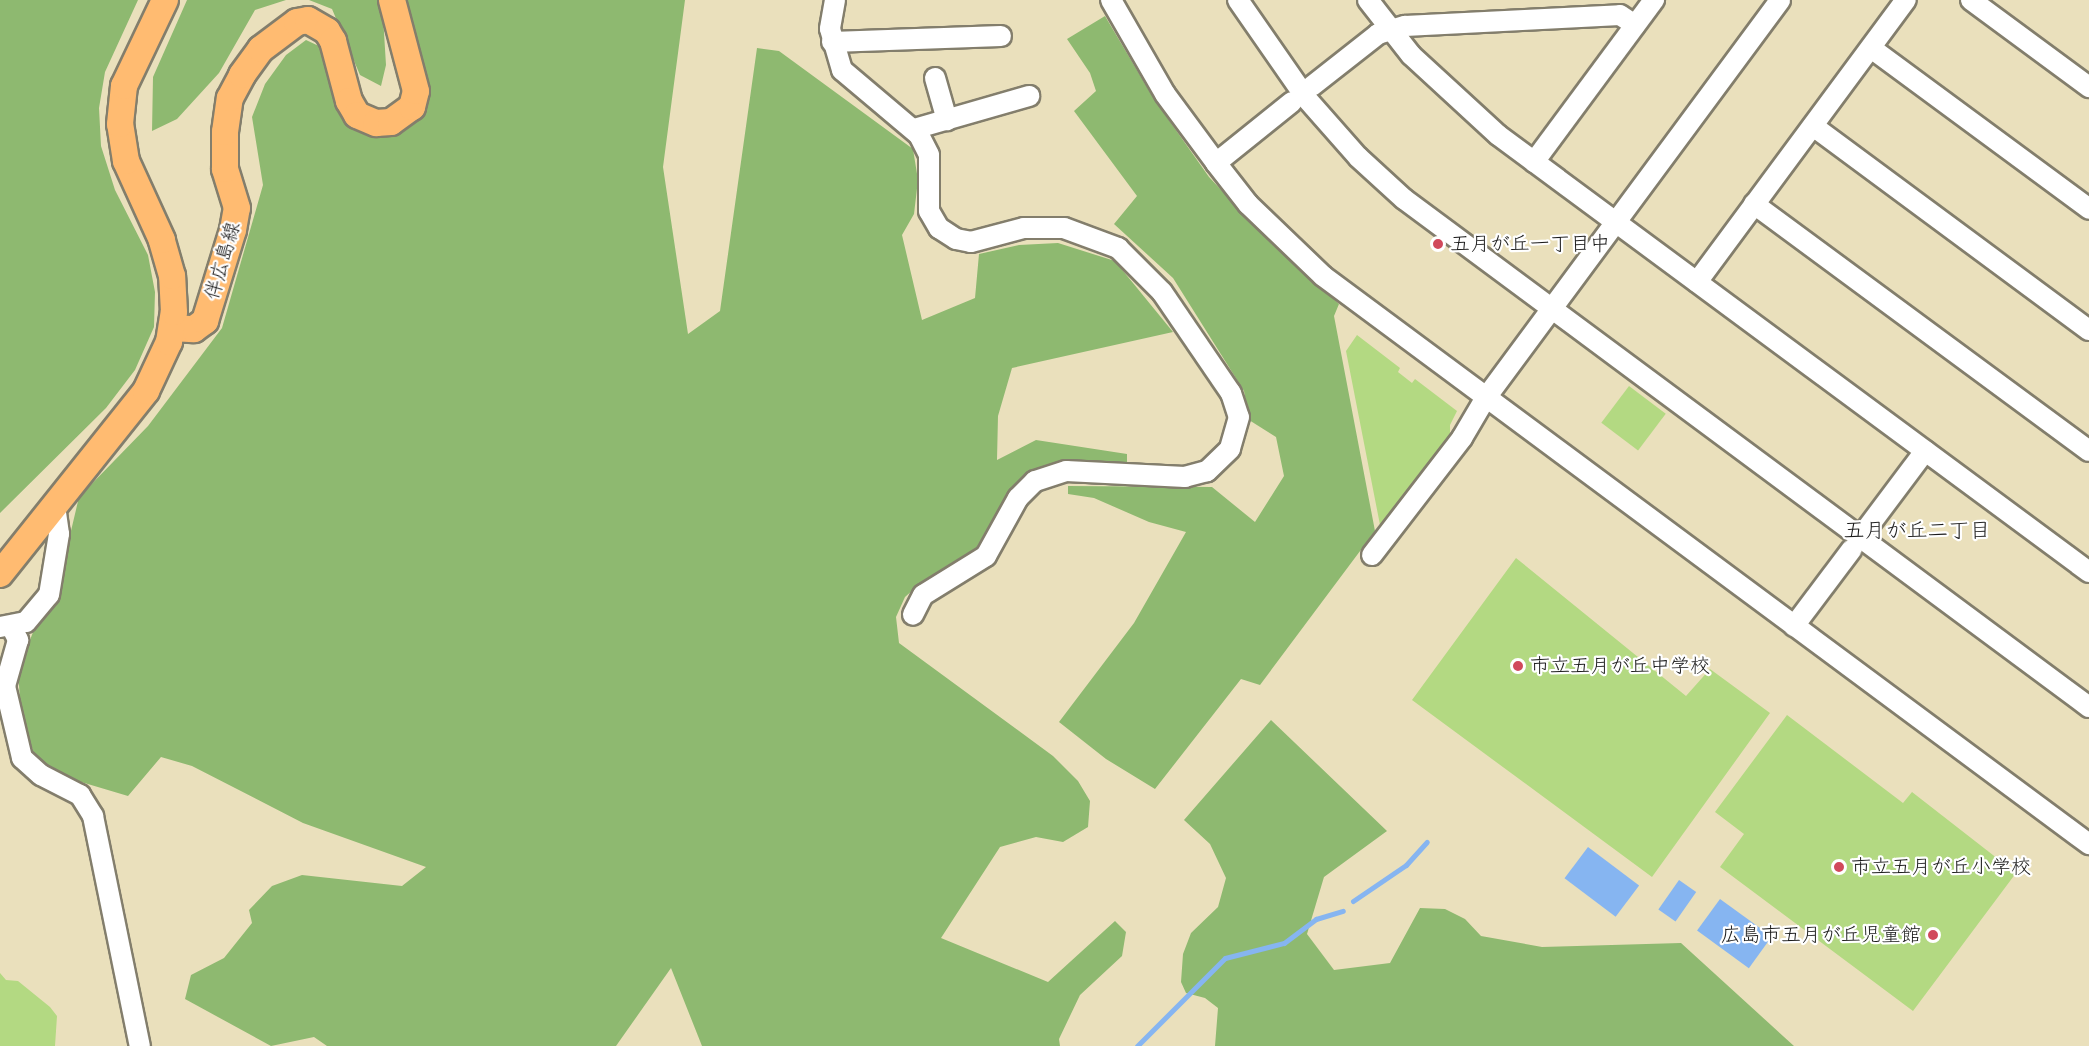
<!DOCTYPE html>
<html>
<head>
<meta charset="utf-8">
<style>
  body { margin:0 }
  #map { position:relative; width:2089px; height:1046px; overflow:hidden; background:#eae0bc; font-family:Mynerve,"Klee One",sans-serif }
  div>[style] { position:absolute }
  .green>* { inset:0; background:#b3d982; transform-origin:0 0 }
  .forest>* { inset:0; background:#8eb970 }
  .water>* { inset:0; background:#86b5f1; transform-origin:0 0 }
  .stream>* { height:5px; margin:-2.5px; padding:0 2.5px; transform-origin:2.5px; border-radius:2.5px; background:#86b5f1 }
  .roads { filter:drop-shadow(2px 0 #837e6c) drop-shadow(-2px 0 #837e6c) drop-shadow(0 2px #837e6c) drop-shadow(0 -2px #837e6c) }
  .minor>* { height:20px; margin:-10px; padding:0 10px; transform-origin:10px; border-radius:10px; background:#fff }
  .major>* { height:26px; margin:-13px; padding:0 13px; transform-origin:13px; border-radius:13px; background:#ffbb71 }
  .dots>* { width:16px; height:16px; translate:-50% -50%; box-sizing:border-box; border:3px solid #fff; border-radius:50% }
  span { translate:-50% -50%; white-space:nowrap; text-align:center; line-height:1.15; -webkit-text-stroke:4.5px #fff; paint-order:stroke }
  .poi-label { font-size:20px; color:#1c1c1c }
  .left { translate:0 -50%; text-align:left }
  .right { translate:-100% -50%; text-align:right }
  .street-label { font-size:20px; color:#1c1c1c }
  .neighbourhood-label { font-size:21px; color:#1c1c1c }
</style>
</head>
<body>
<div id="map">
  <div class="green">
    <i style="clip-path:polygon(1357px 335px,1400px 368px,1398px 372px,1412px 383px,1415px 379px,1457px 411px,1450px 425px,1450px 437px,1381px 530px,1346px 351px)"></i>
    <i style="left:1629px;top:386px;width:46px;height:46px;rotate:37deg"></i>
    <i style="clip-path:polygon(1516px 558px,1686px 696px,1710px 669px,1770px 713px,1652px 877px,1412px 700px)"></i>
    <i style="clip-path:polygon(1787px 715px,1903px 803px,1912px 792px,2016px 873px,1913px 1011px,1720px 867px,1744px 834px,1715px 812px)"></i>
    <i style="clip-path:polygon(0 973px,6px 980px,18px 981px,50px 1007px,57px 1016px,55px 1046px,0 1046px)"></i>
  </div>
  <div class="forest">
    <i style="clip-path:polygon(0 0,138px 0,105px 72px,99px 108px,101px 146px,115px 190px,148px 255px,155px 292px,154px 327px,135px 370px,106px 408px,0 513px)"></i>
    <i style="clip-path:polygon(187px 0,286px 0,255px 10px,219px 73px,177px 119px,152px 131px,153px 77px)"></i>
    <i style="clip-path:polygon(309px 0,382px 0,386px 65px,381px 86px,360px 75px,332px 9px)"></i>
    <i style="clip-path:polygon(405px 0,685px 0,663px 167px,688px 334px,720px 311px,757px 48px,779px 51px,913px 149px,918px 180px,914px 214px,902px 235px,922px 320px,975px 298px,979px 254px,1019px 245px,1058px 243px,1115px 261px,1173px 332px,1012px 368px,998px 416px,997px 460px,1036px 440px,1127px 454px,1127px 465px,1065px 460px,1040px 469px,1017px 484px,984px 542px,970px 557px,923px 581px,905px 597px,896px 617px,899px 643px,1053px 756px,1078px 781px,1090px 801px,1088px 827px,1063px 842px,1036px 837px,1000px 847px,941px 938px,1048px 982px,1115px 921px,1126px 932px,1122px 956px,1080px 995px,1059px 1039px,1060px 1046px,702px 1046px,671px 968px,616px 1046px,327px 1046px,314px 1037px,271px 1046px,185px 999px,191px 975px,224px 958px,252px 923px,249px 910px,272px 886px,302px 875px,402px 886px,426px 867px,303px 823px,192px 766px,161px 757px,128px 796px,71px 779px,45px 765px,34px 754px,21px 714px,18px 671px,35px 627px,54px 603px,79px 497px,148px 426px,222px 328px,263px 185px,252px 117px,265px 84px,286px 55px,306px 40px,321px 47px,340px 104px,355px 130px,393px 137px,425px 109px)"></i>
    <i style="clip-path:polygon(1105px 16px,1154px 99px,1209px 177px,1271px 243px,1339px 304px,1334px 316px,1375px 531px,1260px 685px,1241px 679px,1155px 789px,1106px 759px,1059px 722px,1134px 623px,1186px 532px,1149px 522px,1094px 498px,1068px 494px,1068px 486px,1212px 487px,1255px 522px,1284px 476px,1276px 437px,1249px 420px,1244px 391px,1173px 278px,1114px 224px,1137px 196px,1074px 111px,1096px 91px,1090px 73px,1067px 39px)"></i>
    <i style="clip-path:polygon(1271px 720px,1387px 831px,1324px 877px,1307px 934px,1334px 970px,1390px 963px,1420px 908px,1445px 909px,1465px 919px,1481px 936px,1542px 947px,1681px 943px,1794px 1046px,1215px 1046px,1218px 1008px,1205px 998px,1186px 993px,1181px 982px,1183px 954px,1191px 933px,1218px 907px,1226px 878px,1210px 844px,1184px 820px)"></i>
  </div>
  <div class="water">
    <i style="left:1588px;top:847px;width:64px;height:39px;rotate:37deg"></i>
    <i style="left:1679px;top:880px;width:21px;height:36px;rotate:35deg"></i>
    <i style="left:1720px;top:899px;width:64px;height:39px;rotate:36deg"></i>
  </div>
  <div class="stream">
    <i style="left:1353px;top:901px;width:64px;rotate:-34.2deg"></i>
    <i style="left:1406px;top:865px;width:31px;rotate:-48deg"></i>
    <i style="left:1137px;top:1046px;width:124px;rotate:-45deg"></i>
    <i style="left:1225px;top:958px;width:61px;rotate:-14.3deg"></i>
    <i style="left:1284px;top:943px;width:40px;rotate:-37deg"></i>
    <i style="left:1316px;top:919px;width:28px;rotate:-17deg"></i>
  </div>
  <div class="roads">
    <div class="minor">
      <i style="left:835px;top:0;width:29px;rotate:100deg"></i>
      <i style="left:830px;top:29px;width:43px;rotate:73.7deg"></i>
      <i style="left:842px;top:70px;width:101px;rotate:40.2deg"></i>
      <i style="left:919px;top:135px;width:22px;rotate:63deg"></i>
      <i style="left:929px;top:155px;width:56px;rotate:90deg"></i>
      <i style="left:929px;top:211px;width:20px;rotate:60deg"></i>
      <i style="left:939px;top:228px;width:20px;rotate:33deg"></i>
      <i style="left:956px;top:239px;width:15px;rotate:11deg"></i>
      <i style="left:971px;top:242px;width:55px;rotate:-14.8deg"></i>
      <i style="left:1024px;top:228px;width:40px"></i>
      <i style="left:1064px;top:228px;width:58px;rotate:20.3deg"></i>
      <i style="left:1118px;top:248px;width:62px;rotate:45deg"></i>
      <i style="left:1162px;top:292px;width:122px;rotate:55.7deg"></i>
      <i style="left:1231px;top:393px;width:25px;rotate:72deg"></i>
      <i style="left:1239px;top:417px;width:33px;rotate:106deg"></i>
      <i style="left:1230px;top:449px;width:32px;rotate:136deg"></i>
      <i style="left:1207px;top:471px;width:23px;rotate:165deg"></i>
      <i style="left:1185px;top:477px;width:119px;rotate:-177.1deg"></i>
      <i style="left:1066px;top:471px;width:33px;rotate:162deg"></i>
      <i style="left:1035px;top:481px;width:24px;rotate:135deg"></i>
      <i style="left:1018px;top:498px;width:66px;rotate:118.9deg"></i>
      <i style="left:986px;top:556px;width:74px;rotate:148.2deg"></i>
      <i style="left:923px;top:595px;width:22px;rotate:117deg"></i>
      <i style="left:1111px;top:0;width:108px;rotate:60.1deg"></i>
      <i style="left:1165px;top:94px;width:86px;rotate:53.5deg"></i>
      <i style="left:1216px;top:163px;width:52px;rotate:52deg"></i>
      <i style="left:1248px;top:204px;width:104px;rotate:43.8deg"></i>
      <i style="left:1323px;top:276px;width:954px;rotate:36.56deg"></i>
      <i style="left:1238px;top:0;width:119px;rotate:55.2deg"></i>
      <i style="left:1306px;top:98px;width:79px;rotate:48.6deg"></i>
      <i style="left:1358px;top:157px;width:62px;rotate:42.4deg"></i>
      <i style="left:1404px;top:199px;width:853px;rotate:36.56deg"></i>
      <i style="left:1368px;top:0;width:70px;rotate:52deg"></i>
      <i style="left:1411px;top:55px;width:118px;rotate:42.6deg"></i>
      <i style="left:1498px;top:135px;width:735px;rotate:36.48deg"></i>
      <i style="left:1971px;top:0;width:147px;rotate:36.4deg"></i>
      <i style="left:832px;top:42px;width:169px;rotate:-2deg"></i>
      <i style="left:1871px;top:48px;width:271px;rotate:36.4deg"></i>
      <i style="left:935px;top:78px;width:44px;rotate:74.1deg"></i>
      <i style="left:1312px;top:86px;width:84px;rotate:-38.2deg"></i>
      <i style="left:1378px;top:34px;width:28px;rotate:-17deg"></i>
      <i style="left:1405px;top:26px;width:215px;rotate:-2.9deg"></i>
      <i style="left:1620px;top:15px;width:18px;rotate:34deg"></i>
      <i style="left:1813px;top:126px;width:343px;rotate:36.5deg"></i>
      <i style="left:914px;top:129px;width:120px;rotate:-16deg"></i>
      <i style="left:1534px;top:162px;width:202px;rotate:-53.5deg"></i>
      <i style="left:1216px;top:163px;width:97px;rotate:-38.8deg"></i>
      <i style="left:1754px;top:204px;width:416px;rotate:36.4deg"></i>
      <i style="left:1697px;top:282px;width:351px;rotate:-53.5deg"></i>
      <i style="left:1868px;top:527px;width:95px;rotate:-53.1deg"></i>
      <i style="left:1372px;top:555px;width:148px;rotate:-52.4deg"></i>
      <i style="left:1462px;top:438px;width:45px;rotate:-59.5deg"></i>
      <i style="left:1485px;top:399px;width:496px;rotate:-53.5deg"></i>
      <i style="left:11px;top:626px;width:16px;rotate:63deg"></i>
      <i style="left:18px;top:640px;width:48px;rotate:105.8deg"></i>
      <i style="left:5px;top:686px;width:74px;rotate:76.7deg"></i>
      <i style="left:22px;top:758px;width:25px;rotate:42deg"></i>
      <i style="left:41px;top:775px;width:44px;rotate:27.1deg"></i>
      <i style="left:80px;top:795px;width:25px;rotate:58deg"></i>
      <i style="left:93px;top:816px;width:235px;rotate:78.5deg"></i>
      <i style="left:1794px;top:626px;width:96px;rotate:-53deg"></i>
      <i style="left:0;top:627px;width:26px;rotate:-11deg"></i>
      <i style="left:26px;top:622px;width:35px;rotate:-50deg"></i>
      <i style="left:49px;top:595px;width:62px;rotate:-80.7deg"></i>
      <i style="left:59px;top:534px;width:29px;rotate:-98deg"></i>
    </div>
    <div class="major">
      <i style="left:172px;top:328px;width:22px;rotate:3deg"></i>
      <i style="left:194px;top:329px;width:14px;rotate:-36deg"></i>
      <i style="left:205px;top:321px;width:95px;rotate:-72.9deg"></i>
      <i style="left:233px;top:230px;width:22px;rotate:-80deg"></i>
      <i style="left:237px;top:208px;width:41px;rotate:-107.1deg"></i>
      <i style="left:225px;top:169px;width:37px;rotate:-90deg"></i>
      <i style="left:225px;top:132px;width:34px;rotate:-82deg"></i>
      <i style="left:230px;top:98px;width:26px;rotate:-62deg"></i>
      <i style="left:242px;top:75px;width:32px;rotate:-54deg"></i>
      <i style="left:261px;top:49px;width:45px;rotate:-36.9deg"></i>
      <i style="left:297px;top:22px;width:11px;rotate:-10deg"></i>
      <i style="left:308px;top:20px;width:22px;rotate:30deg"></i>
      <i style="left:327px;top:31px;width:12px;rotate:59deg"></i>
      <i style="left:333px;top:41px;width:62px;rotate:75.1deg"></i>
      <i style="left:349px;top:101px;width:16px;rotate:60deg"></i>
      <i style="left:357px;top:115px;width:21px;rotate:23deg"></i>
      <i style="left:376px;top:123px;width:15px;rotate:-4deg"></i>
      <i style="left:391px;top:122px;width:26px;rotate:-36deg"></i>
      <i style="left:412px;top:107px;width:16px;rotate:-76deg"></i>
      <i style="left:416px;top:91px;width:94px;rotate:-104.8deg"></i>
      <i style="left:0;top:574px;width:234px;rotate:-51.4deg"></i>
      <i style="left:146px;top:391px;width:54px;rotate:-64.9deg"></i>
      <i style="left:169px;top:342px;width:30px;rotate:-81deg"></i>
      <i style="left:174px;top:312px;width:36px;rotate:-93deg"></i>
      <i style="left:172px;top:276px;width:37px;rotate:-106deg"></i>
      <i style="left:162px;top:240px;width:87px;rotate:-114.5deg"></i>
      <i style="left:126px;top:161px;width:37px;rotate:-99deg"></i>
      <i style="left:120px;top:124px;width:38px;rotate:-84deg"></i>
      <i style="left:124px;top:86px;width:95px;rotate:-64.5deg"></i>
    </div>
  </div>
  <div class="dots">
    <i style="left:1438px;top:244px;background:#d1495b"></i>
    <i style="left:1518px;top:666px;background:#d1495b"></i>
    <i style="left:1839px;top:867px;background:#d1495b"></i>
    <i style="left:1933px;top:935px;background:#d1495b"></i>
  </div>
  <div class="poi-label">
    <span class="left" style="left:1450px;top:244px">五月が丘一丁目中</span>
    <span class="left" style="left:1530px;top:666px">市立五月が丘中学校</span>
    <span class="left" style="left:1851px;top:867px">市立五月が丘小学校</span>
    <span class="right" style="left:1921px;top:935px">広島市五月が丘児童館</span>
  </div>
  <div class="street-label">
    <span style="left:223px;top:261px;rotate:-74deg">伴広島線</span>
  </div>
  <div class="neighbourhood-label">
    <span style="left:1917px;top:531px">五月が丘二丁目</span>
  </div>
</div>
</body>
</html>
